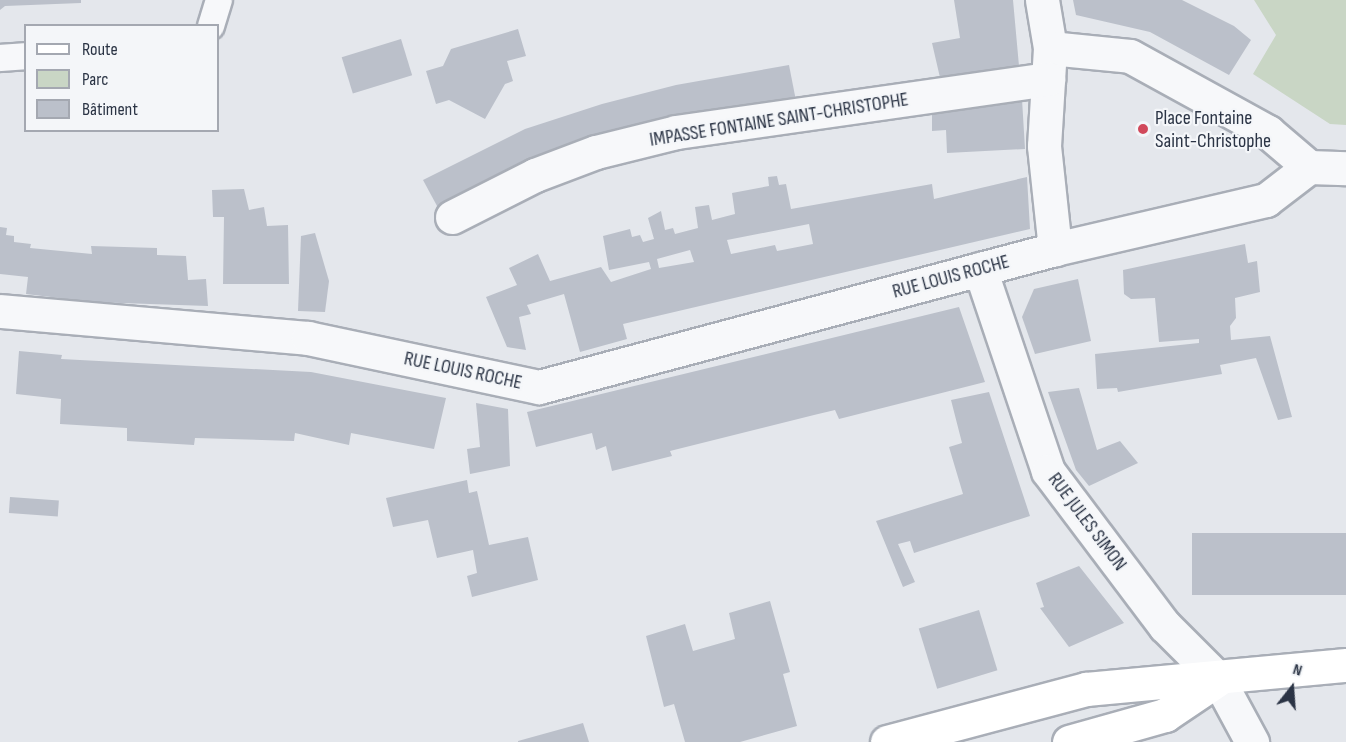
<!DOCTYPE html>
<html>
<head>
<meta charset="utf-8">
<style>
  body { margin:0 }
  #map { position:relative; width:1346px; height:742px; overflow:hidden; background:#e4e7ec; font-family:"Sofia Sans Condensed",sans-serif }
  div>[style] { position:absolute }
  .green>* { inset:0; background:#c9d6c5 }
  .building>* { inset:0; background:#bbc0ca; transform-origin:0 0 }
  .roads { filter:drop-shadow(2px 0 #a9aeb7) drop-shadow(-2px 0 #a9aeb7) drop-shadow(0 2px #a9aeb7) drop-shadow(0 -2px #a9aeb7) }
  .service>* { height:26px; margin:-13px; padding:0 13px; transform-origin:13px; border-radius:13px; background:#f7f8fa }
  .minor>* { height:33px; margin:-16.5px; padding:0 16.5px; transform-origin:16.5px; border-radius:16.5px; background:#f7f8fa }
  .secondary>* { height:33px; margin:-16.5px; padding:0 16.5px; transform-origin:16.5px; border-radius:16.5px; background:#fff }
  .dots>* { width:16px; height:16px; translate:-50% -50%; box-sizing:border-box; border:3px solid #f4f6f9; border-radius:50% }
  span { translate:-50% -50%; white-space:nowrap; text-align:center; line-height:1.15; -webkit-text-stroke:4.5px #f4f6f9; paint-order:stroke }
  .poi-label { font-size:20px; color:#2b3445 }
  .left { translate:0 -50%; text-align:left }
  .street-label { font-size:20px; color:#2b3445 }
  .legend { position:absolute; left:24px; top:24px; width:195px; height:108px; box-sizing:border-box; background:#f4f6f9; border:2px solid #a4a8b1; margin:0; padding:8px 10px; list-style:none; font-size:18px; color:#2b3445 }
  .legend li { display:flex; align-items:center; gap:12px; height:30px }
  .legend b { width:30px; border:2px solid #a4a8b1 }
  .north { position:absolute; left:1262px; top:658px; width:60px; height:60px; -webkit-text-stroke:4px #f4f6f9; paint-order:stroke; rotate:17deg; font-size:16px; font-weight:700; line-height:24px; text-align:center; color:#2b3445 }
  .north::after { content:''; display:block; margin:auto; width:21px; height:27px; background:#2b3445; clip-path:polygon(50% 0,100% 100%,50% 72%,0 100%) }
</style>
</head>
<body>
<div id="map">
  <div class="green">
    <i style="clip-path:polygon(1254px 0,1346px 0,1346px 125px,1330px 124px,1253px 74px,1276px 35px)"></i>
  </div>
  <div class="building">
    <i style="clip-path:polygon(0 0,81px 0,81px 3px,5px 6px,0 10px)"></i>
    <i style="clip-path:polygon(954px 0,1013px 0,1020px 77px,941px 82px,932px 43px,960px 38px)"></i>
    <i style="clip-path:polygon(1073px 0,1182px 0,1234px 26px,1251px 40px,1229px 75px,1150px 32px,1076px 15px)"></i>
    <i style="clip-path:polygon(518px 29px,526px 56px,507px 61px,513px 81px,505px 84px,485px 119px,449px 100px,436px 104px,426px 71px,443px 66px,451px 49px)"></i>
    <i style="left:401px;top:39px;width:38px;height:62px;rotate:73deg"></i>
    <i style="clip-path:polygon(789px 65px,797px 106px,443px 217px,423px 180px,525px 129px,602px 104px,676px 85px)"></i>
    <i style="clip-path:polygon(1022px 99px,1025px 149px,947px 153px,946px 130px,932px 131px,932px 110px)"></i>
    <i style="clip-path:polygon(evenodd,777px 176px,779px 185px,786px 184px,791px 209px,932px 184px,934px 199px,1027px 177px,1030px 229px,623px 324px,627px 339px,580px 352px,564px 294px,527px 305px,531px 314px,519px 317px,526px 350px,507px 347px,486px 297px,517px 285px,509px 268px,538px 254px,550px 281px,601px 267px,611px 282px,651px 269px,649px 262px,609px 270px,603px 236px,630px 229px,632px 237px,640px 235px,643px 242px,654px 239px,648px 218px,661px 211px,665px 230px,673px 228px,675px 234px,698px 228px,695px 207px,709px 205px,712px 220px,735px 214px,732px 193px,769px 186px,768px 177px,777px 176px,809px 224px,813px 244px,777px 251px,775px 245px,731px 254px,727px 240px,809px 224px,777px 176px,690px 250px,694px 262px,659px 268px,657px 259px,690px 250px)"></i>
    <i style="clip-path:polygon(244px 189px,249px 210px,264px 207px,267px 226px,288px 225px,289px 284px,223px 284px,224px 217px,213px 217px,212px 190px)"></i>
    <i style="clip-path:polygon(0 227px,7px 228px,6px 235px,14px 236px,14px 242px,31px 244px,30px 248px,92px 254px,91px 246px,157px 248px,157px 255px,186px 256px,188px 280px,206px 279px,208px 306px,92px 302px,26px 294px,28px 277px,0 274px)"></i>
    <i style="clip-path:polygon(315px 233px,329px 281px,325px 312px,298px 311px,301px 236px)"></i>
    <i style="clip-path:polygon(1245px 244px,1248px 263px,1257px 261px,1260px 292px,1235px 298px,1236px 318px,1230px 326px,1231px 340px,1270px 336px,1292px 417px,1278px 420px,1256px 358px,1220px 365px,1222px 374px,1118px 392px,1117px 388px,1097px 389px,1095px 354px,1199px 343px,1199px 339px,1159px 342px,1155px 298px,1131px 299px,1124px 294px,1123px 270px)"></i>
    <i style="clip-path:polygon(1078px 279px,1091px 341px,1035px 354px,1022px 317px,1034px 289px)"></i>
    <i style="clip-path:polygon(959px 307px,985px 382px,839px 419px,835px 410px,814px 415px,670px 451px,672px 456px,612px 471px,606px 446px,596px 450px,592px 433px,536px 447px,527px 412px)"></i>
    <i style="clip-path:polygon(19px 351px,62px 355px,61px 359px,311px 372px,446px 398px,434px 449px,351px 433px,349px 445px,295px 433px,294px 441px,195px 438px,194px 445px,127px 441px,127px 428px,60px 424px,61px 399px,16px 394px)"></i>
    <i style="clip-path:polygon(1079px 388px,1097px 450px,1120px 441px,1138px 463px,1089px 486px,1076px 470px,1048px 392px)"></i>
    <i style="clip-path:polygon(989px 392px,1030px 516px,914px 553px,910px 541px,898px 544px,915px 582px,903px 587px,876px 521px,963px 494px,949px 447px,962px 443px,951px 400px)"></i>
    <i style="clip-path:polygon(476px 403px,508px 409px,510px 466px,470px 474px,467px 449px,480px 447px)"></i>
    <i style="clip-path:polygon(467px 480px,469px 493px,477px 491px,489px 545px,528px 537px,538px 580px,472px 597px,467px 576px,477px 573px,473px 550px,437px 558px,428px 520px,393px 527px,386px 498px)"></i>
    <i style="left:10px;top:497px;width:49px;height:16px;rotate:4deg"></i>
    <i style="left:1346px;top:533px;width:62px;height:154px;rotate:90deg"></i>
    <i style="clip-path:polygon(1079px 566px,1124px 623px,1069px 647px,1040px 608px,1044px 607px,1036px 583px)"></i>
    <i style="clip-path:polygon(770px 601px,790px 672px,783px 674px,797px 726px,740px 742px,685px 742px,674px 704px,664px 707px,646px 636px,685px 624px,693px 651px,735px 639px,729px 613px)"></i>
    <i style="left:979px;top:610px;width:63px;height:63px;rotate:73deg"></i>
    <i style="clip-path:polygon(583px 723px,589px 742px,518px 742px,518px 741px)"></i>
  </div>
  <div class="roads">
    <div class="service">
      <i style="left:211px;top:26px;width:27px;rotate:-73deg"></i>
      <i style="left:0;top:58px;width:26px;rotate:-4deg"></i>
    </div>
    <div class="minor">
      <i style="left:1042px;top:0;width:49px;rotate:80.5deg"></i>
      <i style="left:1050px;top:48px;width:98px;rotate:93.5deg"></i>
      <i style="left:1044px;top:146px;width:104px;rotate:83.9deg"></i>
      <i style="left:1050px;top:48px;width:80px;rotate:5.7deg"></i>
      <i style="left:1130px;top:56px;width:158px;rotate:28.8deg"></i>
      <i style="left:1268px;top:132px;width:54px;rotate:40.5deg"></i>
      <i style="left:1309px;top:167px;width:37px;rotate:2deg"></i>
      <i style="left:452px;top:217px;width:93px;rotate:-26.8deg"></i>
      <i style="left:535px;top:175px;width:65px;rotate:-20.7deg"></i>
      <i style="left:596px;top:152px;width:82px;rotate:-14deg"></i>
      <i style="left:676px;top:132px;width:376px;rotate:-8.1deg"></i>
      <i style="left:980px;top:269px;width:213px;rotate:71.4deg"></i>
      <i style="left:1048px;top:471px;width:194px;rotate:53deg"></i>
      <i style="left:1165px;top:626px;width:75px;rotate:45deg"></i>
      <i style="left:1218px;top:679px;width:72px;rotate:61.6deg"></i>
      <i style="left:0;top:311px;width:309px;rotate:5deg"></i>
      <i style="left:308px;top:338px;width:236px;rotate:12deg"></i>
      <i style="left:539px;top:387px;width:534px;rotate:-14.97deg"></i>
      <i style="left:1055px;top:249px;width:217px;rotate:-13.1deg"></i>
      <i style="left:1266px;top:200px;width:54px;rotate:-37.5deg"></i>
    </div>
    <div class="secondary">
      <i style="left:887px;top:742px;width:206px;rotate:-14.9deg"></i>
      <i style="left:1086px;top:689px;width:261px;rotate:-5.3deg"></i>
      <i style="left:1069px;top:742px;width:100px;rotate:-15.7deg"></i>
      <i style="left:1165px;top:715px;width:63px;rotate:-33.9deg"></i>
    </div>
  </div>
  <div class="dots">
    <i style="left:1143px;top:129px;background:#d1495b"></i>
  </div>
  <div class="poi-label">
    <span class="left" style="left:1155px;top:130px">Place Fontaine<br>Saint-Christophe</span>
  </div>
  <div class="street-label">
    <span style="left:779px;top:120px;rotate:-9deg">IMPASSE FONTAINE SAINT-CHRISTOPHE</span>
    <span style="left:951px;top:277px;rotate:-15deg">RUE LOUIS ROCHE</span>
    <span style="left:463px;top:371px;rotate:12deg">RUE LOUIS ROCHE</span>
    <span style="left:1087px;top:522px;rotate:53deg">RUE JULES SIMON</span>
  </div>
  <ul class="legend">
  <li><b style="height:8px;background:#fff"></b>Route</li>
  <li><b style="height:16px;background:#c9d6c5"></b>Parc</li>
  <li><b style="height:16px;background:#bbc0ca"></b>Bâtiment</li>
  </ul>
  <div class="north">N</div>
</div>
</body>
</html>
